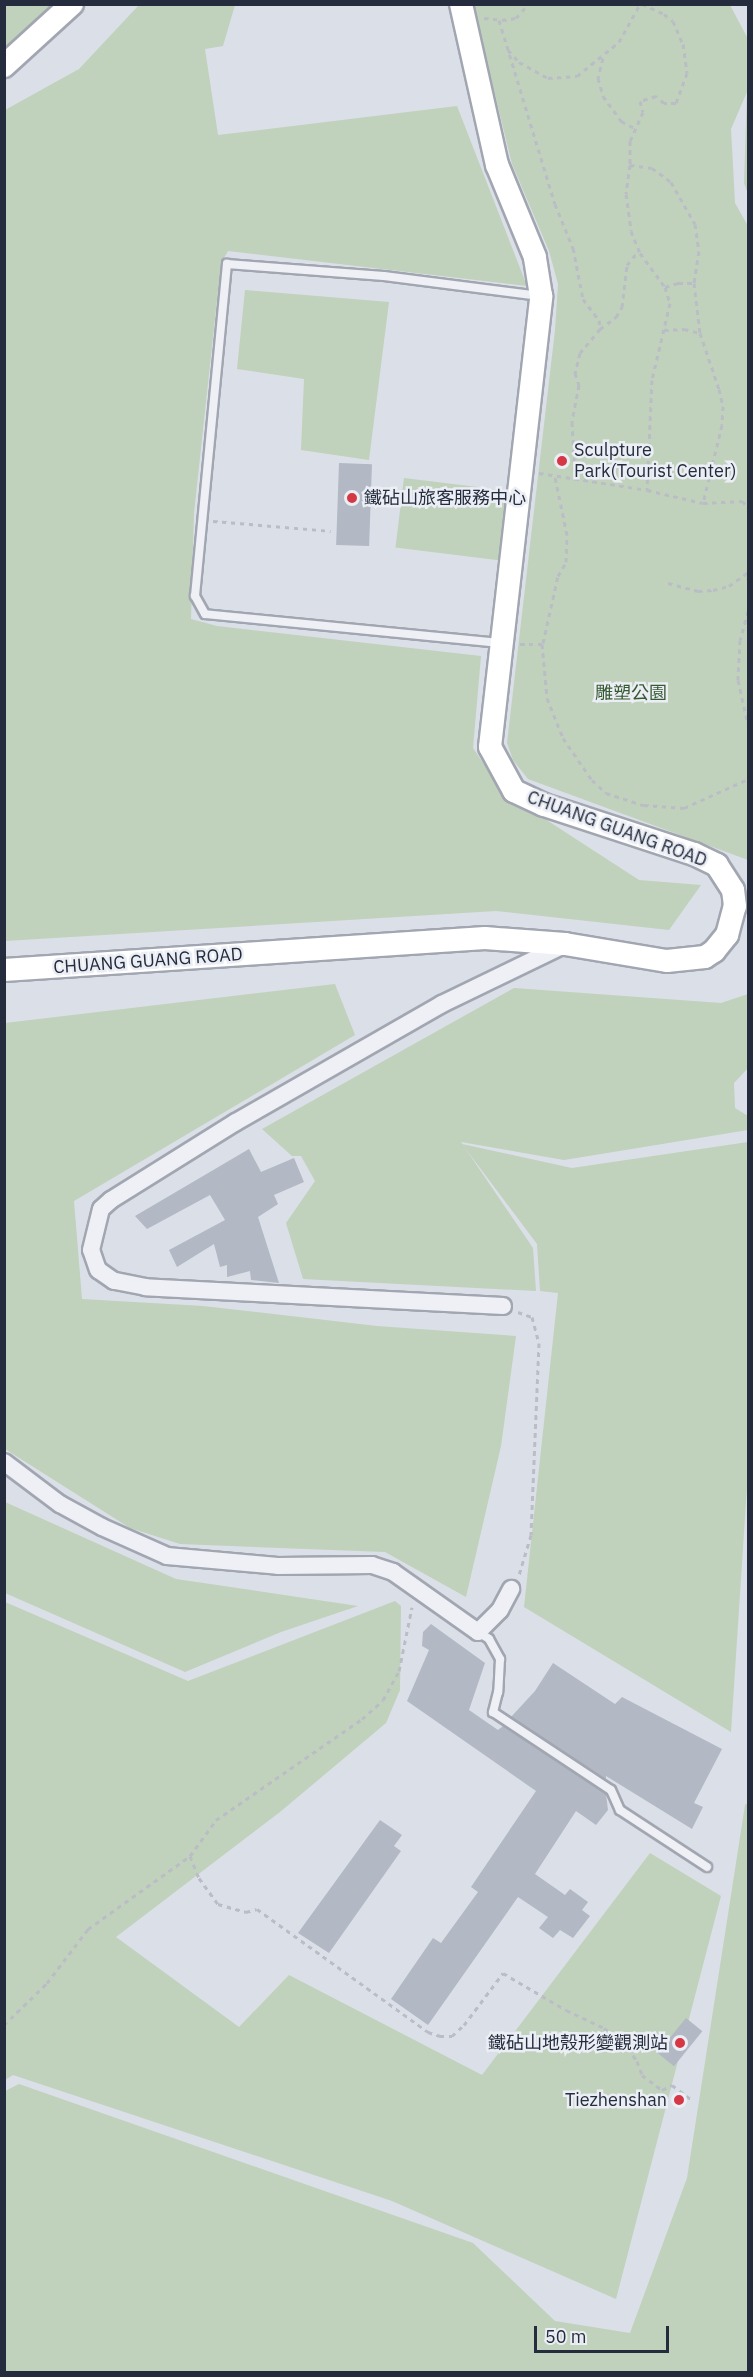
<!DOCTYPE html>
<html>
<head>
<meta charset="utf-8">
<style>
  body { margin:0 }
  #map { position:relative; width:753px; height:2377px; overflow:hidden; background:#dbdfe7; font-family:"IBM Plex Sans","Noto Sans TC",sans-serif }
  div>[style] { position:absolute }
  .green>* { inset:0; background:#c0d1bc; transform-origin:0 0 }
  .building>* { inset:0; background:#b2b8c4; transform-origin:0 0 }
  .path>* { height:3px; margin-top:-1.5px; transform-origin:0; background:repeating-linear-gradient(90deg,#babdc5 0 4.5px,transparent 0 9px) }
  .roads { filter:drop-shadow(2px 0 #a1a6b1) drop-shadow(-2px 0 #a1a6b1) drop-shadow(0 2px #a1a6b1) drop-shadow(0 -2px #a1a6b1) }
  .lane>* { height:8px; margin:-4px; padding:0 4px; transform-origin:4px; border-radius:4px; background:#eef0f5 }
  .street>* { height:16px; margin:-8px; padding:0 8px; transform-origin:8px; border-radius:8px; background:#eef0f5 }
  .secondary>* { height:22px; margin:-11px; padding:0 11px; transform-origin:11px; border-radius:11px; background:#fff }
  .dots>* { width:16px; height:16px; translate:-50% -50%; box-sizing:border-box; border:3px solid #ebeef4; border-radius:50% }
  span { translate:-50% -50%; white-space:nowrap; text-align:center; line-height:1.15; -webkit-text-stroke:5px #ebeef4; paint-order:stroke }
  .poi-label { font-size:18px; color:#252c3d }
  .left { translate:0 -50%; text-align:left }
  .right { translate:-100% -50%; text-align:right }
  .park-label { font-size:18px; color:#365a31 }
  .street-label { font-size:18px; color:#252c3d }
  .frame { position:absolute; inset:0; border:6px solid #252c3d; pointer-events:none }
  .scale { position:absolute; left:534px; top:2326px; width:135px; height:27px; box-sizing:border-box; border:3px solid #252c3d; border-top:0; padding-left:8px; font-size:18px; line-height:21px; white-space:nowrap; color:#252c3d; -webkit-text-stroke:4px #ebeef4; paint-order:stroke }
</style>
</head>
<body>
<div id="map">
  <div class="green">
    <i style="clip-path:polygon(5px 5px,62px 5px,5px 52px)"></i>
    <i style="clip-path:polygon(139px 5px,235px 5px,223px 46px,205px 49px,218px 135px,457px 106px,527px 286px,228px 251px,221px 263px,194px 513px,191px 619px,217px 626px,481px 656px,473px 748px,502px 791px,639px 880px,701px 885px,669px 930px,496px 911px,5px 941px,5px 110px,79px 69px)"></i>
    <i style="clip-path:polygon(473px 5px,730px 5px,748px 39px,748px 194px,744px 183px,747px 92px,731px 129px,735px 203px,748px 226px,748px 860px,528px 779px,513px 760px,507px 743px,555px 330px,558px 284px,549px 251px,512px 164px)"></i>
    <i style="clip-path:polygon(245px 290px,389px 302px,369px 460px,301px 450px,304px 379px,237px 369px)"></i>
    <i style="left:404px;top:478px;width:108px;height:70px;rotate:7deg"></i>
    <i style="clip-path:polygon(335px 984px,355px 1035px,74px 1201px,82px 1299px,203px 1306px,377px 1326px,516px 1336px,501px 1446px,466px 1597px,385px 1552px,180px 1544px,130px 1528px,5px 1449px,5px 1023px)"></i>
    <i style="clip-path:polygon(514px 988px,721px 1003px,748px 994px,748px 1068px,734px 1083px,735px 1108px,748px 1116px,748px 1130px,564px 1160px,461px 1142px,533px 1248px,536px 1291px,303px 1279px,286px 1223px,315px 1181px,301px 1156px,292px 1156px,262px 1129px)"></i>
    <i style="clip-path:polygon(748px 1142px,748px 1471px,731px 1732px,524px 1607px,558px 1293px,540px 1291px,537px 1244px,462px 1144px,572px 1168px)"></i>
    <i style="clip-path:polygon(5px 1502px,176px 1579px,358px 1606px,281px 1632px,185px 1672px,5px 1593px)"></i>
    <i style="clip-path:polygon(395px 1601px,401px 1606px,400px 1690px,386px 1723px,280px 1812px,116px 1937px,239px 2027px,289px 1975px,482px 2075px,650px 1853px,721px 1896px,616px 2299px,392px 2201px,13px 2075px,5px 2080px,5px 1602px,188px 1681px)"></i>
    <i style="clip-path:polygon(748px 1803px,748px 2372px,5px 2372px,5px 2091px,19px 2084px,473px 2243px,555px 2321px,630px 2333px,687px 2178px,745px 1805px)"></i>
  </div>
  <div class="building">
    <i style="left:339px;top:463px;width:33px;height:82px;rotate:2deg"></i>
    <i style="clip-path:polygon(249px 1149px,261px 1172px,294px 1158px,304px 1182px,274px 1195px,278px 1204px,258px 1217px,279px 1283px,251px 1280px,250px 1271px,227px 1277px,227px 1265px,220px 1267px,214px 1244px,177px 1267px,169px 1250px,225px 1220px,210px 1195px,147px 1229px,135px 1216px)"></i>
    <i style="clip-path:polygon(431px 1624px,485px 1663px,469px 1710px,498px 1730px,503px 1726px,606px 1794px,608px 1810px,596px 1825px,576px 1811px,535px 1874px,565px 1895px,570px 1889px,588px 1902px,582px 1910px,590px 1916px,573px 1938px,560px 1930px,553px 1938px,539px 1928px,548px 1917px,518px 1897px,428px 2025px,391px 1999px,433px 1938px,441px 1943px,478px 1892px,471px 1887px,536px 1791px,407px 1701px,429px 1650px,422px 1646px,423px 1632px)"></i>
    <i style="clip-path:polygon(553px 1663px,615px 1704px,622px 1697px,722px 1749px,694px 1803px,703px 1807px,692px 1829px,606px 1776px,606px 1779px,511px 1717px,535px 1691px)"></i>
    <i style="clip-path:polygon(380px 1820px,402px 1835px,394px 1846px,401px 1851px,329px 1953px,298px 1933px)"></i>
    <i style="left:686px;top:2018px;width:21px;height:45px;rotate:39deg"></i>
  </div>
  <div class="path">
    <i style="left:642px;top:4px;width:24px;rotate:24deg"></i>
    <i style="left:664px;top:14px;width:11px;rotate:38deg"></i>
    <i style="left:673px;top:21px;width:25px;rotate:67deg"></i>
    <i style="left:683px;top:44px;width:29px;rotate:82deg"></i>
    <i style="left:687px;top:73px;width:32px;rotate:110deg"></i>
    <i style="left:676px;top:103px;width:12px;rotate:180deg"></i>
    <i style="left:664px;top:103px;width:11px;rotate:-139deg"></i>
    <i style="left:656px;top:96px;width:17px;rotate:163deg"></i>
    <i style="left:640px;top:101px;width:11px;rotate:75deg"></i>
    <i style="left:643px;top:112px;width:32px;rotate:114deg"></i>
    <i style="left:630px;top:141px;width:24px;rotate:90deg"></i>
    <i style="left:630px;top:165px;width:29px;rotate:98deg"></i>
    <i style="left:626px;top:194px;width:37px;rotate:82deg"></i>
    <i style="left:631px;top:231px;width:24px;rotate:68deg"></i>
    <i style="left:640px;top:253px;width:42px;rotate:53.7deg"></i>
    <i style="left:665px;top:287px;width:17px;rotate:73deg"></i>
    <i style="left:670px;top:303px;width:79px;rotate:103.2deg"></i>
    <i style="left:652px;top:380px;width:110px;rotate:92.6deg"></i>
    <i style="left:647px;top:490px;width:57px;rotate:13.1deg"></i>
    <i style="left:703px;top:503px;width:39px;rotate:-3deg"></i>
    <i style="left:742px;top:501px;width:8px;rotate:45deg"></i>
    <i style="left:484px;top:18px;width:18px;rotate:6deg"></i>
    <i style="left:502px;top:20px;width:14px;rotate:-8deg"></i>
    <i style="left:516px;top:18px;width:18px;rotate:-49deg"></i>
    <i style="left:499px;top:20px;width:192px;rotate:73.1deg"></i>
    <i style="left:555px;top:204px;width:48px;rotate:67.8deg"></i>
    <i style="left:573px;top:248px;width:52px;rotate:78.9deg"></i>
    <i style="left:583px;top:299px;width:26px;rotate:53deg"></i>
    <i style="left:599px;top:320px;width:9px;rotate:84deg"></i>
    <i style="left:600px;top:329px;width:31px;rotate:130deg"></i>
    <i style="left:580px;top:353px;width:21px;rotate:104deg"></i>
    <i style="left:575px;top:373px;width:13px;rotate:72deg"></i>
    <i style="left:579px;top:385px;width:38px;rotate:101deg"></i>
    <i style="left:572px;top:422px;width:58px;rotate:87deg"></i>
    <i style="left:508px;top:50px;width:16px;rotate:47deg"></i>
    <i style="left:519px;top:62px;width:33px;rotate:29deg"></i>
    <i style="left:548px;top:78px;width:29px;rotate:-4deg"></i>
    <i style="left:577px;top:76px;width:54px;rotate:-39deg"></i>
    <i style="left:619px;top:42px;width:43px;rotate:-61.1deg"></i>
    <i style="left:603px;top:58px;width:21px;rotate:104deg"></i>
    <i style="left:598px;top:78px;width:19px;rotate:74deg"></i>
    <i style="left:603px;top:96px;width:31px;rotate:54deg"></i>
    <i style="left:621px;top:121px;width:15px;rotate:28deg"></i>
    <i style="left:630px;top:165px;width:22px;rotate:8deg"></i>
    <i style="left:652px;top:168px;width:24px;rotate:36deg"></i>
    <i style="left:671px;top:182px;width:48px;rotate:60.3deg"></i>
    <i style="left:695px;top:224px;width:27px;rotate:82deg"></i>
    <i style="left:699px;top:251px;width:32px;rotate:99deg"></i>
    <i style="left:694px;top:283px;width:50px;rotate:83.2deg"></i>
    <i style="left:665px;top:287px;width:14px;rotate:-17deg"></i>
    <i style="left:678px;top:283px;width:16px"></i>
    <i style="left:600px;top:329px;width:20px;rotate:-37deg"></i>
    <i style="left:616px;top:317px;width:12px;rotate:-59deg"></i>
    <i style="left:622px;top:307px;width:42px;rotate:-83.2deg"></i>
    <i style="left:627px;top:265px;width:19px;rotate:-51deg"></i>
    <i style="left:664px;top:330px;width:20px;rotate:-3deg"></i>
    <i style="left:684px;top:329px;width:16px;rotate:14deg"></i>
    <i style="left:700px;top:333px;width:59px;rotate:71.3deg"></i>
    <i style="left:719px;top:389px;width:17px;rotate:77deg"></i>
    <i style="left:723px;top:406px;width:19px;rotate:93deg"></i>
    <i style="left:722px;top:425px;width:80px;rotate:103.7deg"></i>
    <i style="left:539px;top:473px;width:109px;rotate:8.9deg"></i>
    <i style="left:213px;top:521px;width:118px;rotate:4.8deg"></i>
    <i style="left:748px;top:575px;width:7px;rotate:90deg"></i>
    <i style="left:668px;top:583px;width:31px;rotate:15deg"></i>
    <i style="left:698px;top:591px;width:15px;rotate:-4deg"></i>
    <i style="left:713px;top:590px;width:16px;rotate:-14deg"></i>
    <i style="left:729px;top:586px;width:24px;rotate:-36deg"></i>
    <i style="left:748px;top:611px;width:30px;rotate:105deg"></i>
    <i style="left:740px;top:640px;width:40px;rotate:92.9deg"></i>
    <i style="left:738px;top:680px;width:46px;rotate:77.5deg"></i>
    <i style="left:543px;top:643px;width:69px;rotate:-77.4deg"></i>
    <i style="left:558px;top:576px;width:16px;rotate:-60deg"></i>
    <i style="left:566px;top:562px;width:27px;rotate:-88deg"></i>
    <i style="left:567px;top:535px;width:59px;rotate:-101.7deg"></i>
    <i style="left:520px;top:644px;width:22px"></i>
    <i style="left:542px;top:644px;width:54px;rotate:84.7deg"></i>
    <i style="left:547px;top:698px;width:43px;rotate:68.2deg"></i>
    <i style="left:563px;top:738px;width:51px;rotate:55.4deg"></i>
    <i style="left:592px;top:780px;width:19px;rotate:43deg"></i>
    <i style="left:606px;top:793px;width:40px;rotate:18deg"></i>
    <i style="left:644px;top:805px;width:40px;rotate:4.3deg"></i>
    <i style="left:684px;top:808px;width:70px;rotate:-24.4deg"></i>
    <i style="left:518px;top:1312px;width:15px;rotate:20deg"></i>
    <i style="left:532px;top:1317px;width:27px;rotate:75deg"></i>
    <i style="left:539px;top:1343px;width:192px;rotate:92.4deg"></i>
    <i style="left:531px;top:1535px;width:42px;rotate:106.7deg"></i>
    <i style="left:190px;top:1856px;width:24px;rotate:68deg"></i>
    <i style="left:199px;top:1878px;width:32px;rotate:54deg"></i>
    <i style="left:218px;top:1904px;width:29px;rotate:16deg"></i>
    <i style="left:246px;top:1912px;width:11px;rotate:-15deg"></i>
    <i style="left:257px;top:1909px;width:211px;rotate:35.7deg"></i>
    <i style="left:428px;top:2032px;width:13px;rotate:18deg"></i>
    <i style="left:440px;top:2036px;width:12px"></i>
    <i style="left:452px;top:2036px;width:16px;rotate:-43deg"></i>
    <i style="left:464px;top:2025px;width:65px;rotate:-53.1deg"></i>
    <i style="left:503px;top:1973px;width:73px;rotate:30.4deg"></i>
    <i style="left:566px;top:2010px;width:42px;rotate:25.3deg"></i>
    <i style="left:604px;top:2028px;width:22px;rotate:36deg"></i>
    <i style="left:622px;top:2041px;width:25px;rotate:53deg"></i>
    <i style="left:637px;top:2061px;width:15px;rotate:70deg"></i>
    <i style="left:642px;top:2075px;width:25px;rotate:37deg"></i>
    <i style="left:662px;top:2090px;width:11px;rotate:-27deg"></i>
    <i style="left:672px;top:2085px;width:26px;rotate:37deg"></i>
    <i style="left:4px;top:2025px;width:60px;rotate:-44.3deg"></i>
    <i style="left:47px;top:1983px;width:68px;rotate:-52.8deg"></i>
    <i style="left:88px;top:1929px;width:125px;rotate:-35.6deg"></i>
    <i style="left:190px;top:1856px;width:44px;rotate:-54.2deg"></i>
    <i style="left:216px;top:1820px;width:178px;rotate:-34.7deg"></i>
    <i style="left:362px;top:1719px;width:28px;rotate:-42deg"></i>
    <i style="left:383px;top:1700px;width:33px;rotate:-61deg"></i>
    <i style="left:399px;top:1671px;width:65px;rotate:-78.5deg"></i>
  </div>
  <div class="roads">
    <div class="lane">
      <i style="left:500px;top:643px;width:296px;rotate:-174.4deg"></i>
      <i style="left:205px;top:614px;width:21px;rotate:-119deg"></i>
      <i style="left:195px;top:596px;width:334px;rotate:-84.5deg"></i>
      <i style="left:227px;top:264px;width:157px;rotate:4.4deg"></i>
      <i style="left:384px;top:276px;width:157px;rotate:7.3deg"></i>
      <i style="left:478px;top:1632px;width:13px;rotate:32deg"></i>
      <i style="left:489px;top:1639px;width:23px;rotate:61deg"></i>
      <i style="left:500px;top:1659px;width:33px;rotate:93deg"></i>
      <i style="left:498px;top:1692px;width:21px;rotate:104deg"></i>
      <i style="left:493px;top:1712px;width:141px;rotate:33.5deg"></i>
      <i style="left:611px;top:1790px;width:22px;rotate:66deg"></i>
      <i style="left:620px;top:1810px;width:104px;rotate:33.2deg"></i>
    </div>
    <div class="street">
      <i style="left:503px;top:1306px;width:358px;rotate:-177deg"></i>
      <i style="left:146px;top:1287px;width:33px;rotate:-169deg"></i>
      <i style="left:114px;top:1281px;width:19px;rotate:-145deg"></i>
      <i style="left:98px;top:1270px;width:21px;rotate:-109deg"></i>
      <i style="left:91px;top:1250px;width:42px;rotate:-76.3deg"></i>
      <i style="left:101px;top:1209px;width:13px;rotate:-42deg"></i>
      <i style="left:111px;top:1200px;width:147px;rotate:-32deg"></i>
      <i style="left:236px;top:1122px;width:237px;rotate:-29.8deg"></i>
      <i style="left:442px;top:1004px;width:136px;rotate:-25.8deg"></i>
      <i style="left:4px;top:1462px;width:70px;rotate:36.9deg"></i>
      <i style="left:60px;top:1504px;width:48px;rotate:28.7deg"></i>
      <i style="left:102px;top:1527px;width:71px;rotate:24deg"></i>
      <i style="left:167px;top:1556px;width:111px;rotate:5.1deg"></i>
      <i style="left:278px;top:1566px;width:94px;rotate:-0.6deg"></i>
      <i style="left:372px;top:1565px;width:22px;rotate:18deg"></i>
      <i style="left:393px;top:1572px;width:104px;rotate:35.2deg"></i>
      <i style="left:478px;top:1632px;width:31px;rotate:-45deg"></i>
      <i style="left:500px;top:1610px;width:24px;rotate:-62deg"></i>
    </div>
    <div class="secondary">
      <i style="left:4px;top:66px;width:92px;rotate:-42.4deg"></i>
      <i style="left:4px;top:970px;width:482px;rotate:-3.8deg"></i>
      <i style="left:485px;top:938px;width:80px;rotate:4.3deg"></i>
      <i style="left:565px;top:944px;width:103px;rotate:9.5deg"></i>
      <i style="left:667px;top:961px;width:38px;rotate:-6deg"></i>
      <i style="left:705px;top:957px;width:11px;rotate:-34deg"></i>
      <i style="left:714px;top:951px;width:21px;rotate:-51deg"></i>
      <i style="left:727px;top:935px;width:30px;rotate:-75deg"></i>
      <i style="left:735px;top:906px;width:16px;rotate:-97deg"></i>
      <i style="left:733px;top:890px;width:30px;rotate:-123deg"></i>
      <i style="left:717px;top:865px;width:25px;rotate:-154deg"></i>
      <i style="left:694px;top:854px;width:158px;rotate:-161.9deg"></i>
      <i style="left:544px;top:805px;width:33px;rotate:-155deg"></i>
      <i style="left:514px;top:791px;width:50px;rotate:-118.6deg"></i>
      <i style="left:490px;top:747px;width:454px;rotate:-83.5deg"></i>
      <i style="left:541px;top:296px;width:39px;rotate:-99deg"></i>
      <i style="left:535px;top:257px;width:100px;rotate:-112.4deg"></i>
      <i style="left:497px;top:165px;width:165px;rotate:-102.6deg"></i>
    </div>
  </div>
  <div class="dots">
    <i style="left:562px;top:461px;background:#d53744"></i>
    <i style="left:352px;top:498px;background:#d53744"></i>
    <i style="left:680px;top:2043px;background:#d53744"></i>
    <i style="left:679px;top:2100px;background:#d53744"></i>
  </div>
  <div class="poi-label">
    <span class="left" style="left:574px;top:461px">Sculpture<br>Park(Tourist Center)</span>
    <span class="left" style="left:364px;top:498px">鐵砧山旅客服務中心</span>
    <span class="right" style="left:668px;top:2043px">鐵砧山地殼形變觀測站</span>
    <span class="right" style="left:667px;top:2100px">Tiezhenshan</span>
  </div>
  <div class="park-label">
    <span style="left:631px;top:693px">雕塑公園</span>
  </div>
  <div class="street-label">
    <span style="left:617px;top:829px;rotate:20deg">CHUANG GUANG ROAD</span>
    <span style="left:148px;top:961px;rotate:-4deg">CHUANG GUANG ROAD</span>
  </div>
  <div class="frame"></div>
  <div class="scale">50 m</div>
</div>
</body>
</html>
